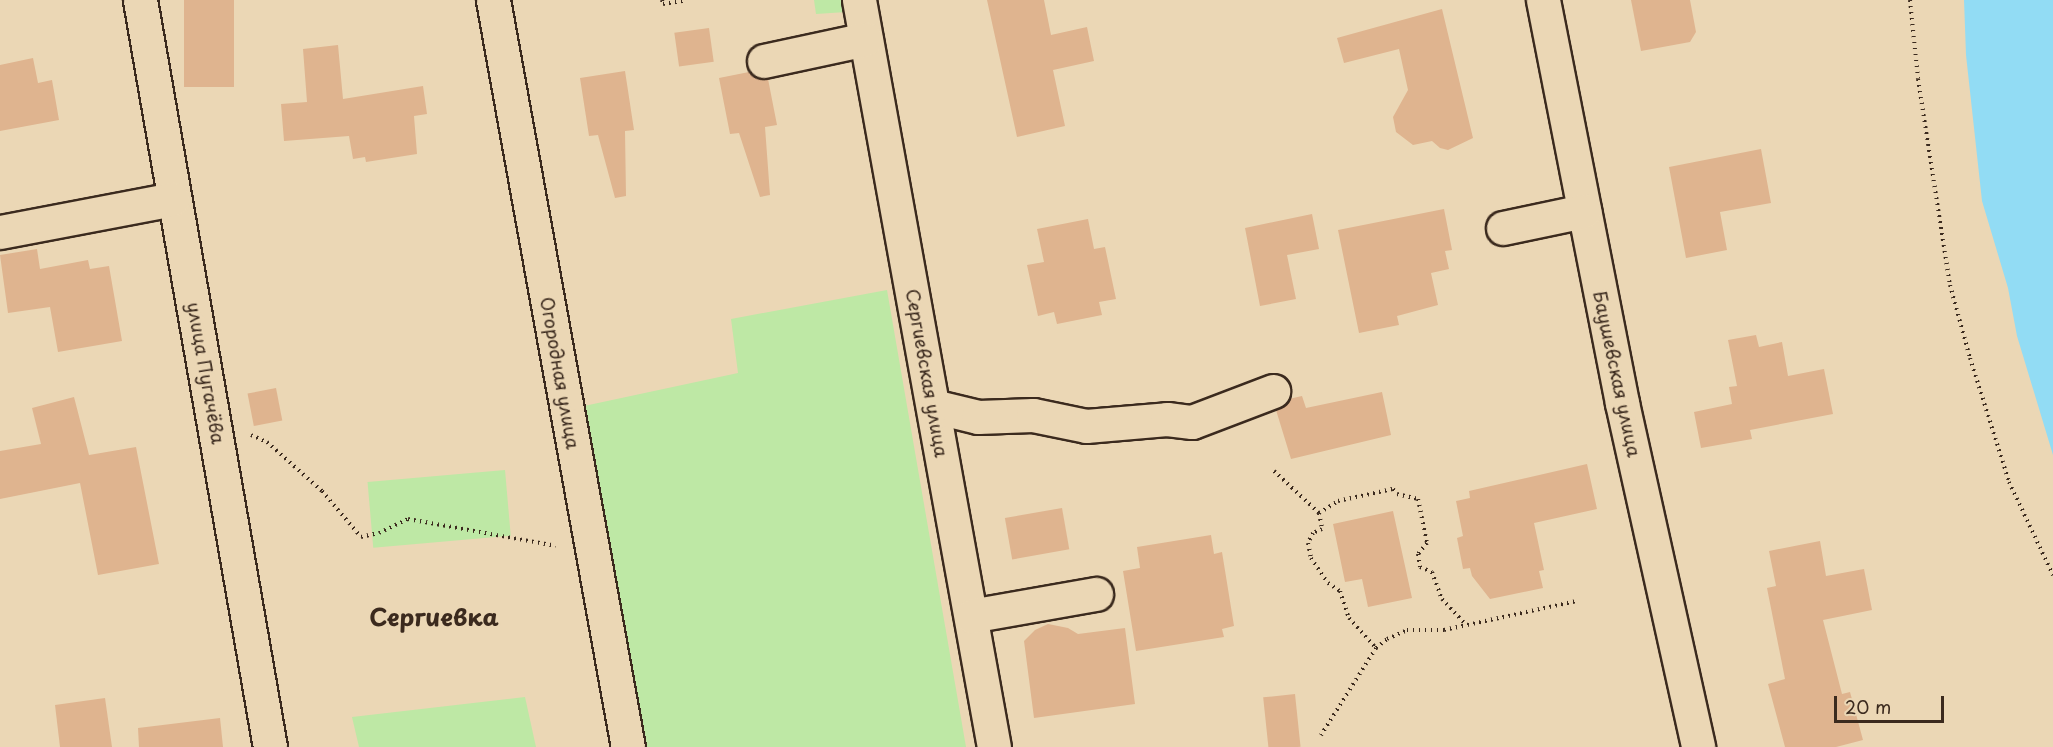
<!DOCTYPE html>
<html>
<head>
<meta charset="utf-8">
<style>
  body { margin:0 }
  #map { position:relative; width:2053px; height:747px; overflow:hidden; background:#ebd7b5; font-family:"Playpen Sans",sans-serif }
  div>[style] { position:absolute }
  .green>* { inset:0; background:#bee8a5; transform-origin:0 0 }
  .water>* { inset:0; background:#92dcf4 }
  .building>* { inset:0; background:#dfb48f; transform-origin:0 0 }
  .path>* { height:4px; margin-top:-2px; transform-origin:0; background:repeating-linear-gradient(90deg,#3b2a1e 0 1.5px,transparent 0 6px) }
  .roads { filter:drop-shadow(2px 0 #3b2a1e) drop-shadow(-2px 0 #3b2a1e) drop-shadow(0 2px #3b2a1e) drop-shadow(0 -2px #3b2a1e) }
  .minor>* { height:33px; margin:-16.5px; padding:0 16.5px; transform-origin:16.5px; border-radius:16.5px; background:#ebd7b5 }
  span { translate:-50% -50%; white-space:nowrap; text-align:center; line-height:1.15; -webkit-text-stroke:4.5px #ebd7b5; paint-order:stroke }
  .street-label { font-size:18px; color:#3b2a1e }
  .district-label { font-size:24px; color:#3b2a1e; font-weight:700 }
  .scale { position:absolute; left:1834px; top:696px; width:110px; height:27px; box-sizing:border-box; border:3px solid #3b2a1e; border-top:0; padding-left:8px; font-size:18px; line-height:21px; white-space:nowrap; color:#3b2a1e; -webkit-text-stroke:4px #ebd7b5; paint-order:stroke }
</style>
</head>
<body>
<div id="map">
  <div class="green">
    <i style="clip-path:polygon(814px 0,845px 0,846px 12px,816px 14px)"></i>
    <i style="clip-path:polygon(887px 290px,966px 747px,644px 747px,584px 406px,738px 373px,731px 319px)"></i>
    <i style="left:505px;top:470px;width:66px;height:138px;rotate:85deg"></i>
    <i style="clip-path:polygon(525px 697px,536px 747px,359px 747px,352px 717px)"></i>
  </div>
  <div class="water">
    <i style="clip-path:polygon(1964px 0,2053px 0,2053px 455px,2017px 336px,2008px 288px,1982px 201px,1966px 55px)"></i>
  </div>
  <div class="building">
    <i style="left:184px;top:0;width:50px;height:87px"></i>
    <i style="clip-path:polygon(987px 0,1044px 0,1051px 35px,1087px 27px,1094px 61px,1053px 70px,1065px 126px,1017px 137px)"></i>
    <i style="clip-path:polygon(1631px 0,1690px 0,1696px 32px,1690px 42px,1641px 51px)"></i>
    <i style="clip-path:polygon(1442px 9px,1473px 138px,1448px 150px,1440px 148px,1432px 141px,1413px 145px,1396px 132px,1393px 117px,1408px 90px,1399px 49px,1344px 63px,1337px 38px)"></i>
    <i style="left:709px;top:28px;width:34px;height:35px;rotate:82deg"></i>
    <i style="clip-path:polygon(338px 45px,343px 99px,423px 86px,427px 114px,414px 116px,417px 154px,366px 162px,365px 157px,353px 159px,349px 136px,284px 141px,281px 104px,307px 102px,303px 49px)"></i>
    <i style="clip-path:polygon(33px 58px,38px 83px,52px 80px,59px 120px,0 131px,0 65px)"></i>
    <i style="clip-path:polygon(625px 71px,634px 130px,625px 131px,626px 196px,615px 198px,598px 135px,589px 136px,580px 78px)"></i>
    <i style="clip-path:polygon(749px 72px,758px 79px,768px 79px,777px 125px,765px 127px,770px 195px,760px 197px,739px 133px,730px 134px,719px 78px)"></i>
    <i style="clip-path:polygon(1761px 149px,1771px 203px,1720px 212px,1727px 250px,1686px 258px,1669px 167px)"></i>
    <i style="clip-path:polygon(1444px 209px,1452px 250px,1445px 251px,1449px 269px,1431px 273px,1438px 305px,1397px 316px,1399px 325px,1359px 333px,1338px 230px)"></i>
    <i style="clip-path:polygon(1312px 214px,1319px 249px,1287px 255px,1296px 299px,1260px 306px,1245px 228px)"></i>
    <i style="clip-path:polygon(1088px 219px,1094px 249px,1105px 247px,1116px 299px,1099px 302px,1102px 315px,1057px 324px,1054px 312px,1038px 316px,1027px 265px,1044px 262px,1037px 229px)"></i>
    <i style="clip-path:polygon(37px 249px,40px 269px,88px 260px,90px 269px,109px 266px,122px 341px,58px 352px,50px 307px,8px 313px,0 255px)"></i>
    <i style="clip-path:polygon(1756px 335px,1759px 347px,1782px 342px,1788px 376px,1824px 369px,1833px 414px,1750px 430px,1752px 439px,1701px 448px,1694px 412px,1732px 404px,1729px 387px,1737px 386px,1728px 340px)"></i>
    <i style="left:276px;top:388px;width:33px;height:29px;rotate:79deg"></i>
    <i style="clip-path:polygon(1382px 392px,1391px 435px,1291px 459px,1276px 410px,1289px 399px,1302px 396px,1306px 408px)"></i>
    <i style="clip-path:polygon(74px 397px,89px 455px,136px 447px,159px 564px,98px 575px,80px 483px,0 499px,0 451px,41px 444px,32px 408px)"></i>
    <i style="clip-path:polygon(1587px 464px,1597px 509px,1534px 523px,1544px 570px,1539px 571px,1543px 588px,1490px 599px,1472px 576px,1470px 568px,1463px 569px,1457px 538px,1463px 536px,1456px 501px,1470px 498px,1469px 491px)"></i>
    <i style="left:1062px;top:508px;width:42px;height:58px;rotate:80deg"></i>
    <i style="clip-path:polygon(1393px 511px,1412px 598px,1368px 607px,1362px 579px,1345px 582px,1333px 524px)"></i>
    <i style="clip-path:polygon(1211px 535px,1214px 554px,1222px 552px,1234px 626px,1222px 629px,1224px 637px,1136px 651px,1123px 571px,1140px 568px,1137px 547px)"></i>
    <i style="clip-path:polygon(1820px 541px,1826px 576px,1864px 569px,1872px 610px,1823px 620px,1842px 694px,1850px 692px,1863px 740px,1836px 747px,1785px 747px,1768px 684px,1785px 679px,1767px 588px,1776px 586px,1769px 551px)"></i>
    <i style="clip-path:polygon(1048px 624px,1068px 628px,1078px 634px,1125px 628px,1135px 704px,1034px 718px,1024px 641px,1035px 630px)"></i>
    <i style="left:1295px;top:694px;width:53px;height:32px;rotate:84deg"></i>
    <i style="clip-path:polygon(105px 698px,112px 747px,60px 747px,55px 705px)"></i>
    <i style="clip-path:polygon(220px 718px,223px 747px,139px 747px,138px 728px)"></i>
  </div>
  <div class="path">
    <i style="left:662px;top:0;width:4px;rotate:76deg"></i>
    <i style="left:663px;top:4px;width:24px;rotate:-9deg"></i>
    <i style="left:1910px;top:0;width:79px;rotate:84.2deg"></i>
    <i style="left:1918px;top:79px;width:208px;rotate:81.2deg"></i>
    <i style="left:1950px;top:285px;width:76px;rotate:74.7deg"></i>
    <i style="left:1970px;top:358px;width:130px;rotate:72.5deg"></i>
    <i style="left:2009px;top:482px;width:103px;rotate:64.7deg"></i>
    <i style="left:251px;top:435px;width:17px;rotate:24deg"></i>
    <i style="left:267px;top:442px;width:74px;rotate:41.7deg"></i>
    <i style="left:322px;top:491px;width:60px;rotate:49.7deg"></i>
    <i style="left:361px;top:537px;width:18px;rotate:-13deg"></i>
    <i style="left:379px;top:533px;width:32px;rotate:-26deg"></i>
    <i style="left:408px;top:519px;width:150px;rotate:10.3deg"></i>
    <i style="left:1274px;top:471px;width:62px;rotate:43deg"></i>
    <i style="left:1319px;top:513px;width:22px;rotate:-32deg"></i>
    <i style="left:1338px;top:501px;width:56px;rotate:-12.3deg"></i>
    <i style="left:1393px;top:489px;width:6px;rotate:51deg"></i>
    <i style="left:1397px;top:494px;width:22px;rotate:13deg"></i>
    <i style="left:1418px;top:499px;width:45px;rotate:78.4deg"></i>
    <i style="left:1427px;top:543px;width:14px;rotate:129deg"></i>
    <i style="left:1418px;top:554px;width:13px;rotate:81deg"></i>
    <i style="left:1420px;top:567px;width:13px;rotate:23deg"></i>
    <i style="left:1432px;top:572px;width:29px;rotate:70deg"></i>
    <i style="left:1442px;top:599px;width:35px;rotate:47deg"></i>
    <i style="left:1319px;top:513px;width:16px;rotate:79deg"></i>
    <i style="left:1322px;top:529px;width:10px;rotate:156deg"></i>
    <i style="left:1313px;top:533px;width:11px;rotate:117deg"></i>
    <i style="left:1308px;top:543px;width:15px;rotate:79deg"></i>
    <i style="left:1311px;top:558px;width:30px;rotate:56deg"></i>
    <i style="left:1328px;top:583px;width:14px;rotate:34deg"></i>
    <i style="left:1340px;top:591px;width:28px;rotate:72deg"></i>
    <i style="left:1349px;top:618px;width:40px;rotate:48deg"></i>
    <i style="left:1376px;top:648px;width:103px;rotate:122.3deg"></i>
    <i style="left:1376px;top:648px;width:14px;rotate:-39deg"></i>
    <i style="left:1387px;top:639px;width:22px;rotate:-24deg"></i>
    <i style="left:1407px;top:630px;width:37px"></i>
    <i style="left:1444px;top:630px;width:136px;rotate:-12.3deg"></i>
  </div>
  <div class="roads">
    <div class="minor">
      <i style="left:140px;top:0;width:758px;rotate:80.13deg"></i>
      <i style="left:493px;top:0;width:759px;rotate:79.76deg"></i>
      <i style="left:859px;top:0;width:759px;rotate:79.76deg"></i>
      <i style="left:1543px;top:0;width:411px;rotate:78.9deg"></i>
      <i style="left:1622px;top:403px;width:352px;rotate:77.5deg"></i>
      <i style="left:764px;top:61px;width:104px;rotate:-12.2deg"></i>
      <i style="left:1503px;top:228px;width:83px;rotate:-11.9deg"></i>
      <i style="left:0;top:232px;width:176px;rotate:-10.8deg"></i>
      <i style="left:933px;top:406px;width:46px;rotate:13.7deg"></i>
      <i style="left:978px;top:417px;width:55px;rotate:-2.1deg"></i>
      <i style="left:1033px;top:415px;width:54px;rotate:11.7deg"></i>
      <i style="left:1086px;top:426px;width:81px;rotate:-4.9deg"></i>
      <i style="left:1167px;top:419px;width:25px;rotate:7deg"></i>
      <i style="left:1192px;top:422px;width:87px;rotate:-20.9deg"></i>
      <i style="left:971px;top:616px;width:127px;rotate:-10deg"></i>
    </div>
  </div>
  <div class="street-label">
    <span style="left:206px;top:373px;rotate:80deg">улица Пугачёва</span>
    <span style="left:560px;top:373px;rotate:80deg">Огородная улица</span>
    <span style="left:927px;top:373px;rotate:80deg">Сергиевская улица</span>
    <span style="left:1617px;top:374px;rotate:78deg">Баушевская улица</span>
  </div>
  <div class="district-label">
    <span style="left:434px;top:617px">Сергиевка</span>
  </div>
  <div class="scale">20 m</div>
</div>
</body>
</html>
